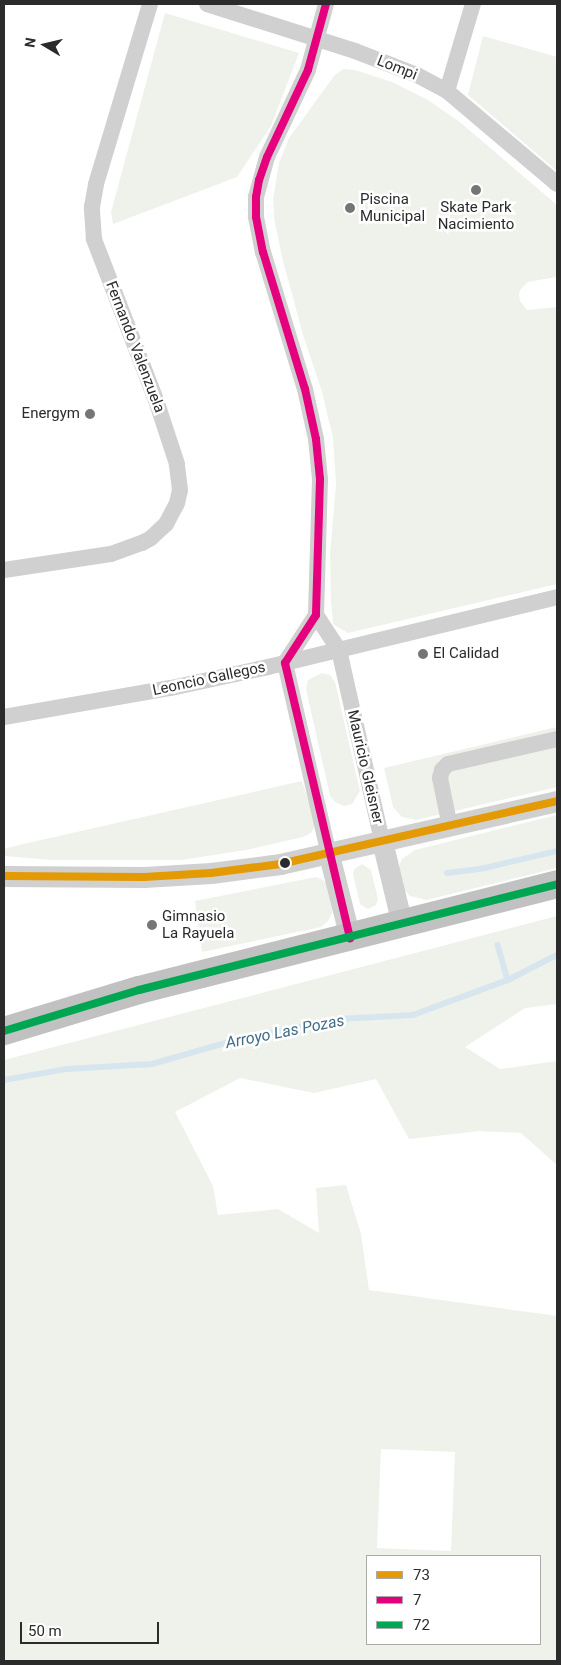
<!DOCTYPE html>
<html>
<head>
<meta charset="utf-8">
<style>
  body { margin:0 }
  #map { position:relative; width:561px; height:1665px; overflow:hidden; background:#fff; font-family:Roboto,sans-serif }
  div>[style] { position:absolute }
  .green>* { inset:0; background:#eff2ea }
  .stream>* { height:5.5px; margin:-2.75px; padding:0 2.75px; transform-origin:2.75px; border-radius:2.75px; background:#d7e6ee }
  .minor>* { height:16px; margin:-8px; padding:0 8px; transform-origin:8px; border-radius:8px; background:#d0d0d0 }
  .tertiary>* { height:21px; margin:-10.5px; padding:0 10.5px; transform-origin:10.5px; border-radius:10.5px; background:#d0d0d0 }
  .trunk>* { height:28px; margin:-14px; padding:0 14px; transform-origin:14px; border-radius:14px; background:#c1c1c1 }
  .bus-1>* { height:8px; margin:-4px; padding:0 4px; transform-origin:4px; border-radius:4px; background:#e39a04 }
  .bus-2>* { height:8px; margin:-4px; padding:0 4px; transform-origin:4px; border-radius:4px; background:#e5007d }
  .bus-3>* { height:8px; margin:-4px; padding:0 4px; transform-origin:4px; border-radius:4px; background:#00a651 }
  .dots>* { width:14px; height:14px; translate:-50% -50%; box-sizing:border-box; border:2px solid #fff; border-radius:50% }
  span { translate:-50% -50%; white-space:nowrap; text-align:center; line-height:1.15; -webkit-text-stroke:5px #fff; paint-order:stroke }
  .street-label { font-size:15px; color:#2b2b2b }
  .poi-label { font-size:15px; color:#2b2b2b }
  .left { translate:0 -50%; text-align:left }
  .right { translate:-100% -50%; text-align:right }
  .water-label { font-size:16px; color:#406c87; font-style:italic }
  .frame { position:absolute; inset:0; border:5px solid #2b2b2b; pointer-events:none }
  .legend { position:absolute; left:366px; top:1555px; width:175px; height:90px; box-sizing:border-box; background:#fff; border:1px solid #aaa; margin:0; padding:6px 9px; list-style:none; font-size:15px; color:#2b2b2b }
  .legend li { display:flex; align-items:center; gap:10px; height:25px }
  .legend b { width:25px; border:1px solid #aaa }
  .north { position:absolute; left:20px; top:20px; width:50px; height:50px; -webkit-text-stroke:4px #fff; paint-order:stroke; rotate:279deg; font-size:14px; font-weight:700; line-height:20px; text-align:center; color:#2b2b2b }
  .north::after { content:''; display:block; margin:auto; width:18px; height:22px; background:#2b2b2b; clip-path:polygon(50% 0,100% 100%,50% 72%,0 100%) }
  .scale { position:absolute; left:20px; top:1622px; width:139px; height:22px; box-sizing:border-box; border:2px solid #2b2b2b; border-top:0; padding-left:6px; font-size:15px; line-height:18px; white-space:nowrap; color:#2b2b2b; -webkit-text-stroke:4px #fff; paint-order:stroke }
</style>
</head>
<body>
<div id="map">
  <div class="green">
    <i style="clip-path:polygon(165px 13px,299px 53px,271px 126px,237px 177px,113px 224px,111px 212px)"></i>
    <i style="clip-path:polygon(483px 36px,557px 57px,557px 171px,468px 95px)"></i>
    <i style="clip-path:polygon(343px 69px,355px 70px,392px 82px,428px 100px,461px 123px,557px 205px,556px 277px,528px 282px,520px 290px,519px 295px,520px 301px,527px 310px,557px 307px,557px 584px,348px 633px,333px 624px,331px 602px,330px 554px,336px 484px,333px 438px,322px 392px,303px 335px,282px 257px,274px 218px,273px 199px,279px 163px,289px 138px,334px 76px)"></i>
    <i style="clip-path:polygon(322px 673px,330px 675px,335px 682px,360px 791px,352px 804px,344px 806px,335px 802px,330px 796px,306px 689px,308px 680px)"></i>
    <i style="clip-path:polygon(557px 727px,557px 787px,416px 820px,402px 817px,393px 807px,384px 768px)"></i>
    <i style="clip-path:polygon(302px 781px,316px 824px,311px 833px,303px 837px,246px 850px,181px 860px,52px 860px,4px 856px,4px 849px,19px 845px)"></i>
    <i style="clip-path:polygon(557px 815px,557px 868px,426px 900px,410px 896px,401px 886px,398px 869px,402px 859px,415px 850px)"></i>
    <i style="clip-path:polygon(362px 864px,371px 870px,378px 899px,376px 905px,368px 909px,360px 904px,353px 874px,354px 869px)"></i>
    <i style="clip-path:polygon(316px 877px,323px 880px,327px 884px,332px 906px,332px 913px,328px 921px,321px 927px,202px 952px,195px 901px)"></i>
    <i style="clip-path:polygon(evenodd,557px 916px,557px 1004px,525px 1008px,465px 1047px,500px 1069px,557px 1061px,557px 1165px,521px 1133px,480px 1131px,409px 1139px,376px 1079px,314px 1093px,240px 1078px,175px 1112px,213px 1186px,218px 1215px,278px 1209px,319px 1233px,316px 1188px,346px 1185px,361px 1234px,369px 1290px,557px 1316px,557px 1661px,4px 1661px,4px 1060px,557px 916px,381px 1449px,455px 1452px,451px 1551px,377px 1548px,381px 1449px,557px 916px,367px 1556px,540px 1556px,540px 1644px,367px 1644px,367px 1556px)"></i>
  </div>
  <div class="stream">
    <i style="left:447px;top:873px;width:38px;rotate:-7deg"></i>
    <i style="left:485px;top:868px;width:74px;rotate:-13.3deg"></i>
    <i style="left:498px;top:945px;width:36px;rotate:74deg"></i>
    <i style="left:4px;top:1080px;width:64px;rotate:-9.9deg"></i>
    <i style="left:67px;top:1069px;width:85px;rotate:-3.4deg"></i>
    <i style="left:152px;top:1064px;width:91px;rotate:-15.9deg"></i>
    <i style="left:240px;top:1039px;width:101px;rotate:-11.4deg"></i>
    <i style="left:339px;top:1019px;width:74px;rotate:-3.1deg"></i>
    <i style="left:413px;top:1015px;width:101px;rotate:-20.2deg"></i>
    <i style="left:508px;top:980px;width:55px;rotate:-27deg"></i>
  </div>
  <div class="minor">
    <i style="left:207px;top:4px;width:155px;rotate:17.6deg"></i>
    <i style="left:355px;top:51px;width:66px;rotate:21.2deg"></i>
    <i style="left:417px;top:75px;width:34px;rotate:28deg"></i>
    <i style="left:447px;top:91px;width:144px;rotate:40.2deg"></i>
    <i style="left:326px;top:4px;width:68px;rotate:105.3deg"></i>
    <i style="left:308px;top:70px;width:96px;rotate:115.2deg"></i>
    <i style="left:267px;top:157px;width:41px;rotate:105.4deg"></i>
    <i style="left:256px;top:197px;width:20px;rotate:90deg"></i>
    <i style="left:256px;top:217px;width:36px;rotate:79deg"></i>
    <i style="left:263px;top:252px;width:143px;rotate:73deg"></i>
    <i style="left:305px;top:389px;width:51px;rotate:77.6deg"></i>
    <i style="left:316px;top:439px;width:40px;rotate:84.3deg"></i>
    <i style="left:320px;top:479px;width:136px;rotate:91.7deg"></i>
    <i style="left:316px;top:615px;width:57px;rotate:122.9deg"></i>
    <i style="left:285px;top:663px;width:197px;rotate:77.1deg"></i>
    <i style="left:447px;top:91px;width:91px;rotate:-73.4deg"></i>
    <i style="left:4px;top:570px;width:108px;rotate:-8.5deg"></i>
    <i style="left:111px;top:554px;width:33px;rotate:-20deg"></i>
    <i style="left:142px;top:543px;width:10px;rotate:-29deg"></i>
    <i style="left:151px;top:538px;width:21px;rotate:-43deg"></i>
    <i style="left:166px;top:524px;width:24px;rotate:-62deg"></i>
    <i style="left:177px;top:503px;width:13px;rotate:-77deg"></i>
    <i style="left:180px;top:490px;width:26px;rotate:-97deg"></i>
    <i style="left:177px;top:464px;width:67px;rotate:-108.2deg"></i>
    <i style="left:156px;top:400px;width:173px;rotate:-111.1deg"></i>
    <i style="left:94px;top:239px;width:32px;rotate:-94deg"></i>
    <i style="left:92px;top:207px;width:23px;rotate:-80deg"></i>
    <i style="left:96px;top:184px;width:188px;rotate:-73.3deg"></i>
    <i style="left:316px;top:615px;width:42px;rotate:56.7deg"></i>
    <i style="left:339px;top:650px;width:196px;rotate:77.3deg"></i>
    <i style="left:4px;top:717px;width:169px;rotate:-9.9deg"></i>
    <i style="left:171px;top:688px;width:99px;rotate:-12.2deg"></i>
    <i style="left:268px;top:667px;width:297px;rotate:-13.6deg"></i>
    <i style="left:450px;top:827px;width:50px;rotate:-101.5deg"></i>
    <i style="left:440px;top:778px;width:8px;rotate:-76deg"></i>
    <i style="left:442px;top:770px;width:8px;rotate:-45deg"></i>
    <i style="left:448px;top:764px;width:112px;rotate:-12.9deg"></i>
  </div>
  <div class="tertiary">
    <i style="left:382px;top:841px;width:85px;rotate:76.5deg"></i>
    <i style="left:329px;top:855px;width:86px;rotate:75.8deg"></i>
    <i style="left:4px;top:876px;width:140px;rotate:0.4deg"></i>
    <i style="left:144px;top:877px;width:67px;rotate:-3.4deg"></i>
    <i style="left:211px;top:873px;width:70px;rotate:-7.4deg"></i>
    <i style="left:280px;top:864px;width:284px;rotate:-12.8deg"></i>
  </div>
  <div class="trunk">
    <i style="left:4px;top:1031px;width:141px;rotate:-16.9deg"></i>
    <i style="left:139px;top:990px;width:431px;rotate:-14.2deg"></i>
  </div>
  <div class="bus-1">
    <i style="left:4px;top:876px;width:140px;rotate:0.4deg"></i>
    <i style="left:144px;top:877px;width:67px;rotate:-3.4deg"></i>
    <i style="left:211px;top:873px;width:70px;rotate:-7.4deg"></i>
    <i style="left:280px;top:864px;width:284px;rotate:-12.8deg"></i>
  </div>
  <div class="bus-2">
    <i style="left:326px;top:4px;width:68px;rotate:105.3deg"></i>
    <i style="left:308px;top:70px;width:96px;rotate:115.2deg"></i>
    <i style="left:267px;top:157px;width:24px;rotate:109deg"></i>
    <i style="left:259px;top:180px;width:17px;rotate:100deg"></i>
    <i style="left:256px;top:197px;width:20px;rotate:90deg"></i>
    <i style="left:256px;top:217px;width:36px;rotate:79deg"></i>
    <i style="left:263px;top:252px;width:143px;rotate:73deg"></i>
    <i style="left:305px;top:389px;width:51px;rotate:77.6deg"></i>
    <i style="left:316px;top:439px;width:40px;rotate:84.3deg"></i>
    <i style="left:320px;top:479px;width:136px;rotate:91.7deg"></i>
    <i style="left:316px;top:615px;width:57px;rotate:122.9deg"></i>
    <i style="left:285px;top:663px;width:283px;rotate:76.7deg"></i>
  </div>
  <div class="bus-3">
    <i style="left:4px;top:1031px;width:141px;rotate:-16.9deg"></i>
    <i style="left:139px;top:990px;width:431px;rotate:-14.2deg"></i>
  </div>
  <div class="dots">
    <i style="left:476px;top:190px;background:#757575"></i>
    <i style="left:350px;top:208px;background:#757575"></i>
    <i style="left:90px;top:414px;background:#757575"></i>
    <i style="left:423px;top:654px;background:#757575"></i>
    <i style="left:285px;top:863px;background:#2b2b2b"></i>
    <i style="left:152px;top:925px;background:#757575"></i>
  </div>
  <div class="street-label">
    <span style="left:397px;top:68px;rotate:22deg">Lompi</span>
    <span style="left:135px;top:347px;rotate:69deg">Fernando Valenzuela</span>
    <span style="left:209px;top:679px;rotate:-12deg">Leoncio Gallegos</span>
    <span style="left:365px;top:767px;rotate:77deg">Mauricio Gleisner</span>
  </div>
  <div class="poi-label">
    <span class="left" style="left:360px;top:208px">Piscina<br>Municipal</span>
    <span style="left:476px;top:216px">Skate Park<br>Nacimiento</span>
    <span class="right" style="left:80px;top:414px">Energym</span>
    <span class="left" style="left:433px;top:654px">El Calidad</span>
    <span class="left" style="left:162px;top:925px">Gimnasio<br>La Rayuela</span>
  </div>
  <div class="water-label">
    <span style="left:285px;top:1032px;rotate:-11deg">Arroyo Las Pozas</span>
  </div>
  <div class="frame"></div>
  <ul class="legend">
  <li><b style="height:6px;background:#e39a04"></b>73</li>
  <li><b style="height:6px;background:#e5007d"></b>7</li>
  <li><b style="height:6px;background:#00a651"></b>72</li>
  </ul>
  <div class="north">N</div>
  <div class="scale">50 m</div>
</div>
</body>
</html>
